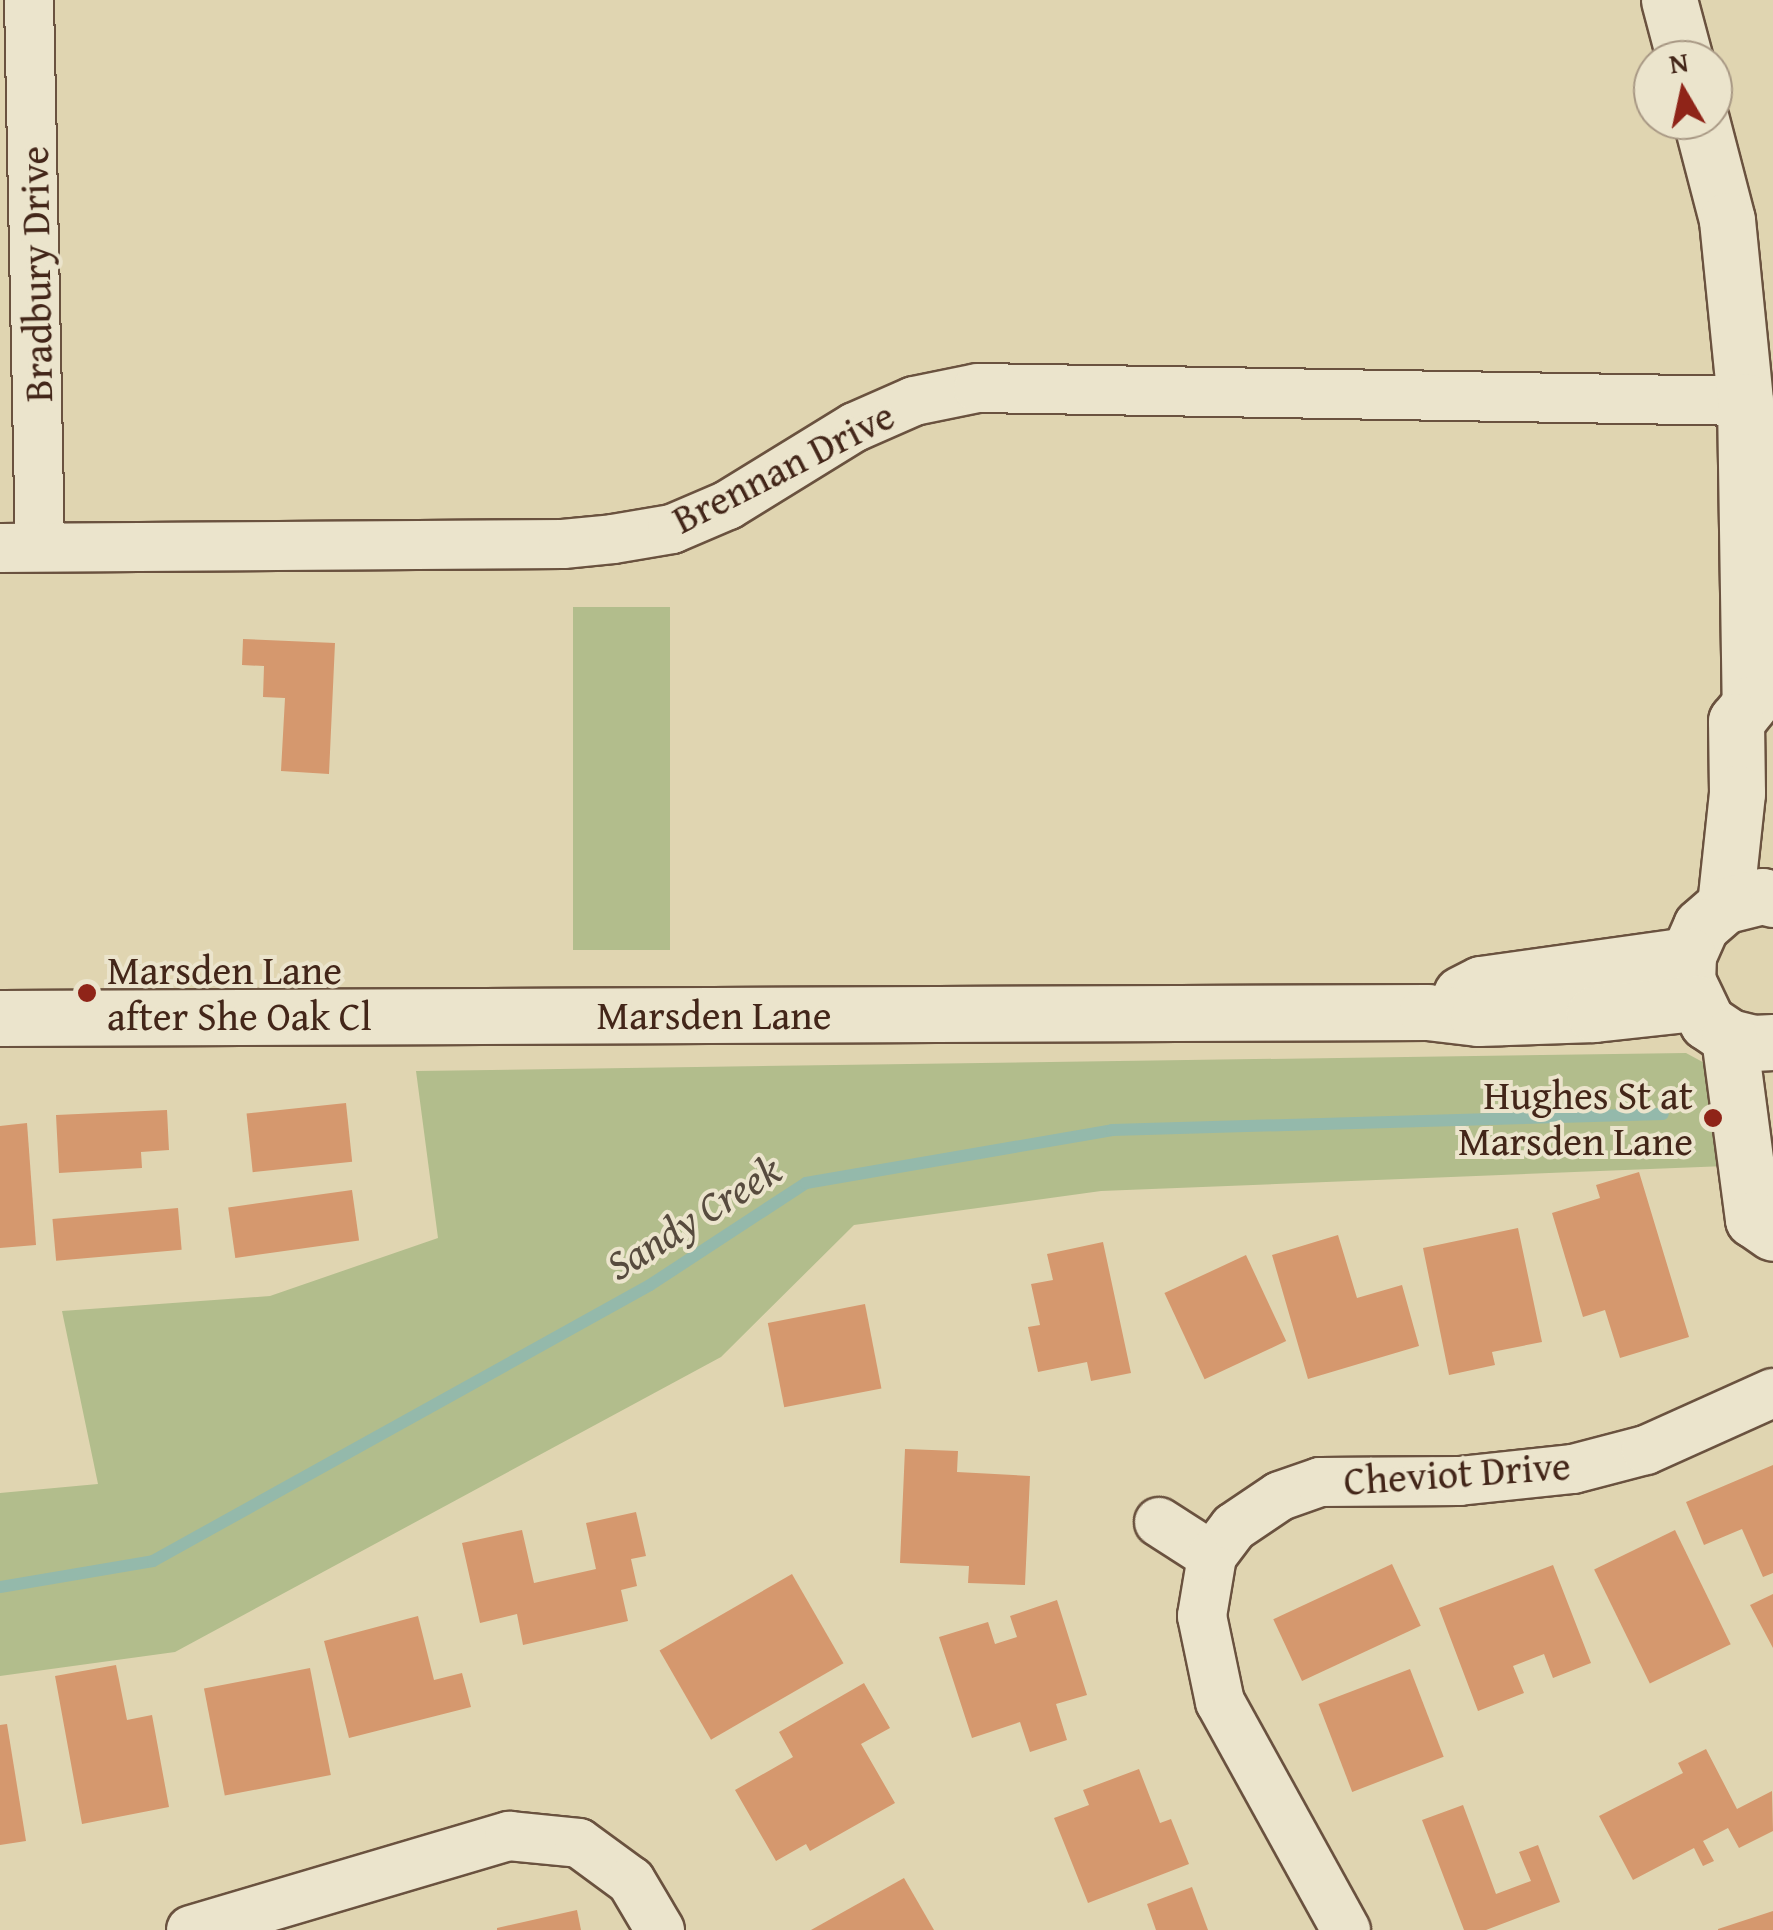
<!DOCTYPE html>
<html>
<head>
<meta charset="utf-8">
<style>
  body { margin:0 }
  #map { position:relative; width:1773px; height:1930px; overflow:hidden; background:#e0d5b1; font-family:"Gentium Book Plus",serif }
  div>[style] { position:absolute }
  .green>* { inset:0; background:#b2bd8c; transform-origin:0 0 }
  .stream>* { height:12px; margin:-6px; padding:0 6px; transform-origin:6px; border-radius:6px; background:#94b9ab }
  .building>* { inset:0; background:#d5986e; transform-origin:0 0 }
  .roads { filter:drop-shadow(2px 0 #6a523f) drop-shadow(-2px 0 #6a523f) drop-shadow(0 2px #6a523f) drop-shadow(0 -2px #6a523f) }
  .street>* { height:48px; margin:-24px; padding:0 24px; transform-origin:24px; border-radius:24px; background:#ebe4cc }
  .secondary>* { height:55px; margin:-27.5px; padding:0 27.5px; transform-origin:27.5px; border-radius:27.5px; background:#ebe4cc }
  .dots>* { width:28px; height:28px; translate:-50% -50%; box-sizing:border-box; border:5px solid #ebe4cc; border-radius:50% }
  span { translate:-50% -50%; white-space:nowrap; text-align:center; line-height:1.15; -webkit-text-stroke:8px #ebe4cc; paint-order:stroke }
  .street-label { font-size:40px; color:#432619 }
  .poi-label { font-size:40px; color:#432619 }
  .left { translate:0 -50%; text-align:left }
  .right { translate:-100% -50%; text-align:right }
  .water-label { font-size:42px; color:#574b3e; font-style:italic }
  .north { position:absolute; left:1633px; top:40px; width:100px; height:100px; box-sizing:border-box; background:#ebe4cc; border:2px solid #a89884; border-radius:50%; rotate:351deg; font-size:28px; font-weight:700; line-height:40px; text-align:center; color:#432619 }
  .north::after { content:''; display:block; margin:auto; width:35px; height:45px; background:#8f2418; clip-path:polygon(50% 0,100% 100%,50% 72%,0 100%) }
</style>
</head>
<body>
<div id="map">
  <div class="green">
    <i style="left:573px;top:607px;width:97px;height:343px"></i>
    <i style="clip-path:polygon(1686px 1053px,1710px 1066px,1726px 1166px,1101px 1191px,854px 1225px,721px 1357px,175px 1652px,0 1676px,0 1493px,98px 1484px,62px 1311px,270px 1296px,438px 1238px,416px 1071px)"></i>
  </div>
  <div class="stream">
    <i style="left:0;top:1587px;width:155px;rotate:-9.6deg"></i>
    <i style="left:153px;top:1561px;width:568px;rotate:-29.04deg"></i>
    <i style="left:650px;top:1285px;width:186px;rotate:-33.2deg"></i>
    <i style="left:806px;top:1183px;width:311px;rotate:-9.8deg"></i>
    <i style="left:1112px;top:1130px;width:551px;rotate:-1.66deg"></i>
  </div>
  <div class="building">
    <i style="clip-path:polygon(243px 639px,335px 643px,329px 774px,281px 771px,285px 698px,263px 697px,264px 666px,242px 665px)"></i>
    <i style="left:346px;top:1103px;width:59px;height:100px;rotate:84deg"></i>
    <i style="clip-path:polygon(167px 1110px,169px 1150px,141px 1152px,142px 1168px,59px 1173px,56px 1115px)"></i>
    <i style="clip-path:polygon(27px 1123px,36px 1245px,0 1248px,0 1126px)"></i>
    <i style="clip-path:polygon(1639px 1172px,1689px 1337px,1620px 1358px,1605px 1310px,1583px 1317px,1552px 1213px,1600px 1198px,1596px 1185px)"></i>
    <i style="left:352px;top:1190px;width:51px;height:125px;rotate:82deg"></i>
    <i style="left:178px;top:1208px;width:42px;height:126px;rotate:85deg"></i>
    <i style="clip-path:polygon(1518px 1228px,1542px 1342px,1492px 1352px,1495px 1365px,1449px 1375px,1423px 1248px)"></i>
    <i style="clip-path:polygon(1338px 1235px,1357px 1298px,1402px 1285px,1419px 1346px,1308px 1379px,1272px 1255px)"></i>
    <i style="clip-path:polygon(1103px 1242px,1131px 1373px,1091px 1381px,1087px 1362px,1038px 1372px,1028px 1327px,1040px 1325px,1031px 1284px,1053px 1280px,1047px 1254px)"></i>
    <i style="left:1246px;top:1255px;width:95px;height:90px;rotate:65deg"></i>
    <i style="left:865px;top:1304px;width:86px;height:99px;rotate:79deg"></i>
    <i style="clip-path:polygon(905px 1449px,958px 1451px,957px 1472px,1030px 1476px,1025px 1585px,968px 1583px,969px 1566px,900px 1563px)"></i>
    <i style="clip-path:polygon(1773px 1465px,1773px 1573px,1763px 1577px,1742px 1529px,1704px 1545px,1686px 1502px)"></i>
    <i style="clip-path:polygon(636px 1512px,646px 1556px,631px 1559px,637px 1586px,621px 1590px,628px 1621px,523px 1645px,517px 1614px,480px 1623px,462px 1543px,522px 1530px,534px 1583px,596px 1569px,586px 1523px)"></i>
    <i style="left:1675px;top:1530px;width:127px;height:90px;rotate:64deg"></i>
    <i style="left:1392px;top:1564px;width:68px;height:131px;rotate:65deg"></i>
    <i style="clip-path:polygon(1553px 1565px,1591px 1663px,1553px 1678px,1544px 1654px,1513px 1666px,1524px 1693px,1478px 1711px,1439px 1608px)"></i>
    <i style="left:792px;top:1574px;width:103px;height:153px;rotate:60deg"></i>
    <i style="clip-path:polygon(1773px 1594px,1773px 1648px,1750px 1605px)"></i>
    <i style="clip-path:polygon(1057px 1600px,1087px 1695px,1056px 1704px,1067px 1740px,1030px 1752px,1020px 1722px,972px 1738px,939px 1637px,988px 1622px,995px 1644px,1017px 1637px,1010px 1616px)"></i>
    <i style="clip-path:polygon(418px 1616px,434px 1680px,462px 1673px,471px 1707px,349px 1738px,324px 1641px)"></i>
    <i style="clip-path:polygon(116px 1665px,127px 1720px,152px 1715px,169px 1807px,82px 1824px,55px 1676px)"></i>
    <i style="left:310px;top:1668px;width:109px;height:108px;rotate:79deg"></i>
    <i style="left:1410px;top:1669px;width:94px;height:98px;rotate:69deg"></i>
    <i style="clip-path:polygon(864px 1683px,890px 1728px,861px 1744px,895px 1803px,810px 1851px,806px 1844px,776px 1861px,735px 1790px,793px 1757px,779px 1732px)"></i>
    <i style="clip-path:polygon(7px 1724px,26px 1841px,0 1845px,0 1725px)"></i>
    <i style="clip-path:polygon(1706px 1749px,1737px 1809px,1772px 1791px,1773px 1831px,1739px 1848px,1728px 1828px,1703px 1841px,1714px 1861px,1703px 1866px,1694px 1848px,1633px 1880px,1599px 1816px,1683px 1773px,1678px 1763px)"></i>
    <i style="clip-path:polygon(1139px 1769px,1160px 1823px,1171px 1819px,1189px 1864px,1088px 1903px,1054px 1818px,1089px 1805px,1083px 1790px)"></i>
    <i style="clip-path:polygon(1463px 1805px,1496px 1894px,1531px 1881px,1519px 1852px,1538px 1845px,1560px 1902px,1486px 1930px,1464px 1930px,1422px 1820px)"></i>
    <i style="clip-path:polygon(904px 1878px,934px 1930px,811px 1930px)"></i>
    <i style="clip-path:polygon(1192px 1887px,1208px 1930px,1156px 1930px,1147px 1904px)"></i>
    <i style="clip-path:polygon(577px 1910px,581px 1930px,497px 1930px,497px 1928px)"></i>
    <i style="clip-path:polygon(1773px 1911px,1773px 1930px,1718px 1930px,1718px 1929px)"></i>
  </div>
  <div class="roads">
    <div class="street">
      <i style="left:29px;top:0;width:547px;rotate:88.85deg"></i>
      <i style="left:0;top:548px;width:563px;rotate:-0.41deg"></i>
      <i style="left:563px;top:544px;width:50px;rotate:-5.7deg"></i>
      <i style="left:613px;top:539px;width:60px;rotate:-9.6deg"></i>
      <i style="left:672px;top:529px;width:61px;rotate:-23.2deg"></i>
      <i style="left:728px;top:505px;width:149px;rotate:-31.6deg"></i>
      <i style="left:855px;top:427px;width:64px;rotate:-23.8deg"></i>
      <i style="left:914px;top:401px;width:65px;rotate:-11.5deg"></i>
      <i style="left:978px;top:388px;width:767px;rotate:0.97deg"></i>
      <i style="left:1159px;top:1522px;width:63px;rotate:32.7deg"></i>
      <i style="left:191px;top:1930px;width:332px;rotate:-16.5deg"></i>
      <i style="left:509px;top:1836px;width:70px;rotate:5.7deg"></i>
      <i style="left:579px;top:1843px;width:64px;rotate:36.2deg"></i>
      <i style="left:631px;top:1881px;width:57px;rotate:59.4deg"></i>
      <i style="left:1346px;top:1930px;width:260px;rotate:-118.9deg"></i>
      <i style="left:1220px;top:1702px;width:88px;rotate:-101.8deg"></i>
      <i style="left:1202px;top:1616px;width:61px;rotate:-80.5deg"></i>
      <i style="left:1212px;top:1556px;width:36px;rotate:-53deg"></i>
      <i style="left:1234px;top:1527px;width:55px;rotate:-34deg"></i>
      <i style="left:1280px;top:1496px;width:42px;rotate:-19.3deg"></i>
      <i style="left:1320px;top:1482px;width:139px;rotate:-0.4deg"></i>
      <i style="left:1459px;top:1481px;width:115px;rotate:-6deg"></i>
      <i style="left:1573px;top:1469px;width:75px;rotate:-14.6deg"></i>
      <i style="left:1646px;top:1450px;width:139px;rotate:-24.2deg"></i>
    </div>
    <div class="secondary">
      <i style="left:1669px;top:0;width:62px;rotate:75.1deg"></i>
      <i style="left:1701px;top:120px;width:103px;rotate:75.4deg"></i>
      <i style="left:1727px;top:220px;width:182px;rotate:84.3deg"></i>
      <i style="left:1745px;top:401px;width:303px;rotate:89.1deg"></i>
      <i style="left:1750px;top:704px;width:22px;rotate:129deg"></i>
      <i style="left:1736px;top:721px;width:72px;rotate:89.2deg"></i>
      <i style="left:1737px;top:793px;width:113px;rotate:96.1deg"></i>
      <i style="left:1773px;top:899px;width:11px;rotate:-165deg"></i>
      <i style="left:1762px;top:896px;width:38px;rotate:166deg"></i>
      <i style="left:1725px;top:905px;width:32px;rotate:139deg"></i>
      <i style="left:1701px;top:926px;width:32px;rotate:114deg"></i>
      <i style="left:1688px;top:955px;width:25px;rotate:92deg"></i>
      <i style="left:1687px;top:980px;width:47px;rotate:64.5deg"></i>
      <i style="left:1707px;top:1022px;width:27px;rotate:34deg"></i>
      <i style="left:1729px;top:1037px;width:25px;rotate:14deg"></i>
      <i style="left:1753px;top:1043px;width:20px;rotate:-3deg"></i>
      <i style="left:1461px;top:994px;width:22px;rotate:-27deg"></i>
      <i style="left:1481px;top:984px;width:209px;rotate:-8deg"></i>
      <i style="left:0;top:1018px;width:1427px;rotate:-0.24deg"></i>
      <i style="left:1427px;top:1012px;width:51px;rotate:6.7deg"></i>
      <i style="left:1478px;top:1018px;width:116px;rotate:-2deg"></i>
      <i style="left:1594px;top:1014px;width:102px;rotate:-6.2deg"></i>
      <i style="left:1729px;top:1037px;width:184px;rotate:82.5deg"></i>
      <i style="left:1753px;top:1219px;width:24px;rotate:35deg"></i>
    </div>
  </div>
  <div class="dots">
    <i style="left:87px;top:993px;background:#8f2418"></i>
    <i style="left:1713px;top:1118px;background:#8f2418"></i>
  </div>
  <div class="street-label">
    <span style="left:36px;top:274px;rotate:-91deg">Bradbury Drive</span>
    <span style="left:783px;top:467px;rotate:-27deg">Brennan Drive</span>
    <span style="left:714px;top:1015px">Marsden Lane</span>
    <span style="left:1457px;top:1473px;rotate:-4deg">Cheviot Drive</span>
  </div>
  <div class="poi-label">
    <span class="left" style="left:107px;top:993px">Marsden Lane<br>after She Oak Cl</span>
    <span class="right" style="left:1693px;top:1118px">Hughes St at<br>Marsden Lane</span>
  </div>
  <div class="water-label">
    <span style="left:693px;top:1217px;rotate:-32deg">Sandy Creek</span>
  </div>
  <div class="north">N</div>
</div>
</body>
</html>
